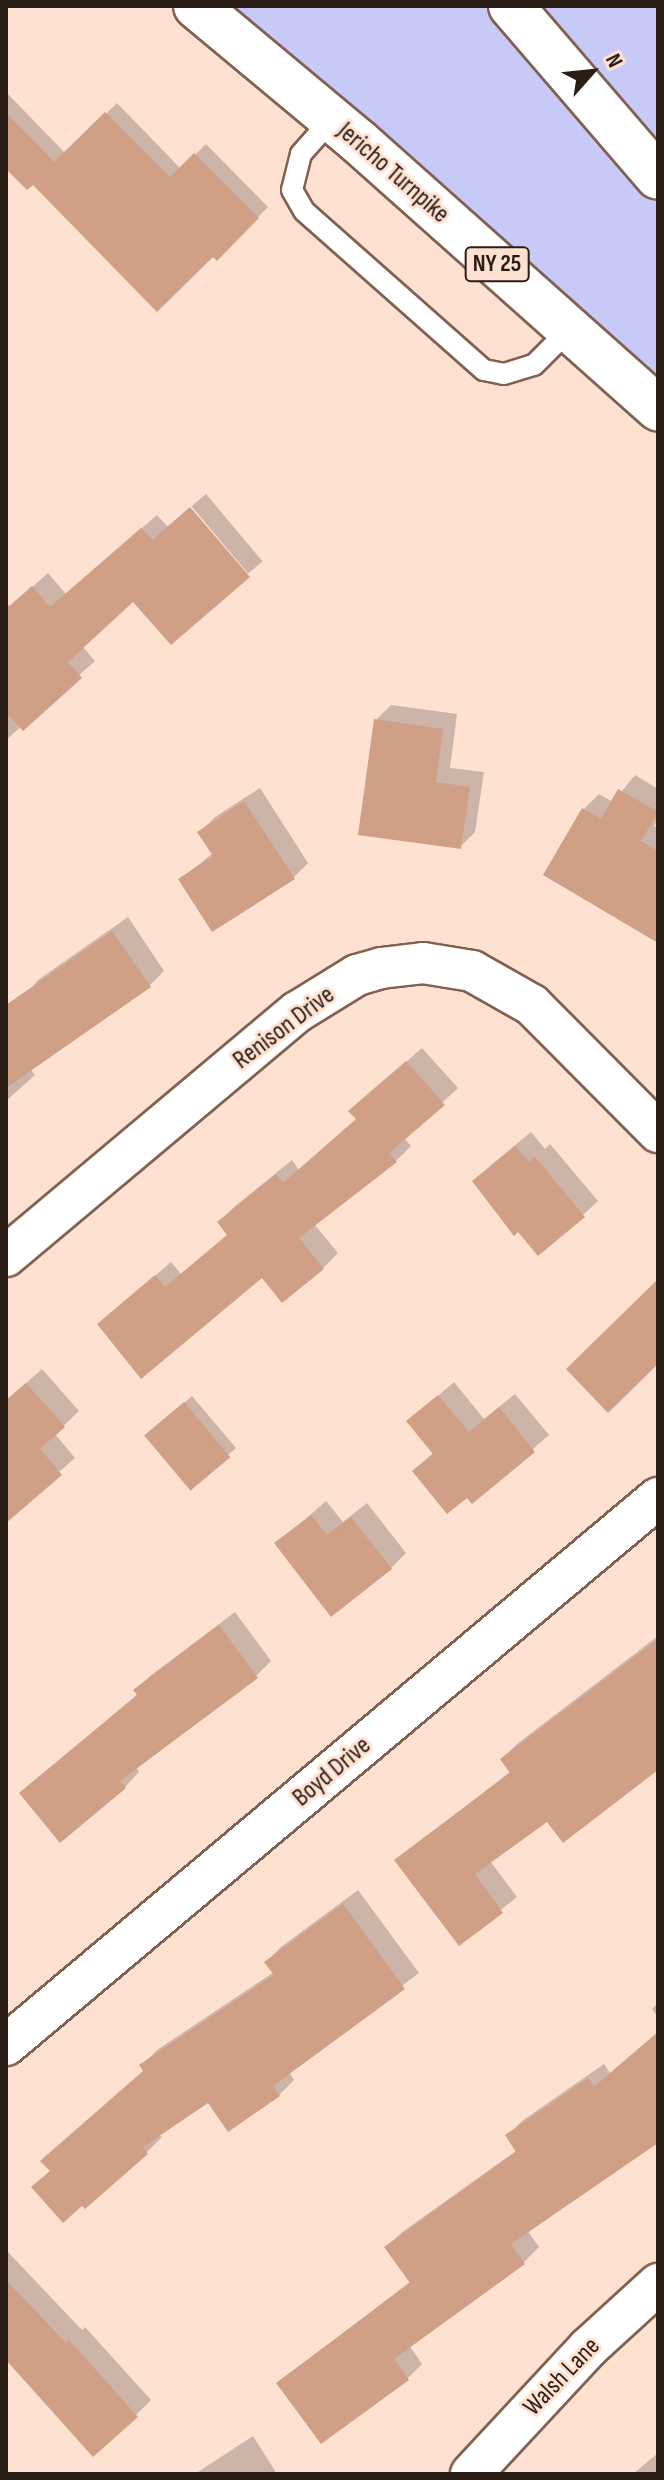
<!DOCTYPE html>
<html>
<head>
<meta charset="utf-8">
<style>
  body { margin:0 }
  #map { position:relative; width:664px; height:2480px; overflow:hidden; background:#ffe1d2; font-family:"Sofia Sans Condensed",sans-serif }
  div>[style] { position:absolute }
  .green>* { inset:0; background:#c7c9f6 }
  .shadow>* { inset:0; background:#0003; transform-origin:0 0 }
  .building>* { inset:0; background:#cf9f86; transform-origin:0 0 }
  .roads { filter:drop-shadow(2px 0 #816151) drop-shadow(-2px 0 #816151) drop-shadow(0 2px #816151) drop-shadow(0 -2px #816151) }
  .service>* { height:20px; margin:-10px; padding:0 10px; transform-origin:10px; border-radius:10px; background:#fff }
  .minor>* { height:40px; margin:-20px; padding:0 20px; transform-origin:20px; border-radius:20px; background:#fff }
  .primary>* { height:44px; margin:-22px; padding:0 22px; transform-origin:22px; border-radius:22px; background:#fff }
  span { translate:-50% -50%; white-space:nowrap; text-align:center; line-height:1.15; -webkit-text-stroke:6px #ffe1d2; paint-order:stroke }
  .shield-label span { padding:2px 6px; background:#ffe1d2; border:2px solid; border-radius:6px; -webkit-text-stroke-width:0 }
  .shield-label { font-size:24px; color:#2a1d16; font-weight:700 }
  .street-label { font-size:26px; color:#2a1d16 }
  .frame { position:absolute; inset:0; border:8px solid #2a1d16; pointer-events:none }
  .north { position:absolute; left:552px; top:32px; width:80px; height:80px; -webkit-text-stroke:6px #ffe1d2; paint-order:stroke; rotate:63deg; font-size:22px; font-weight:700; line-height:32px; text-align:center; color:#2a1d16 }
  .north::after { content:''; display:block; margin:auto; width:28px; height:36px; background:#2a1d16; clip-path:polygon(50% 0,100% 100%,50% 72%,0 100%) }
</style>
</head>
<body>
<div id="map">
  <div class="green">
    <i style="clip-path:polygon(196px 6px,658px 6px,658px 408px)"></i>
  </div>
  <div class="shadow">
    <i style="clip-path:polygon(6px 92px,66px 154px,117px 103px,181px 169px,206px 144px,268px 207px,217px 258px,33px 182px,6px 166px)"></i>
    <i style="left:206px;top:494px;width:88px;height:19px;rotate:50deg"></i>
    <i style="clip-path:polygon(157px 515px,168px 527px,82px 646px,95px 661px,6px 740px,6px 601px,10px 607px,48px 573px,66px 594px)"></i>
    <i style="clip-path:polygon(391px 705px,457px 714px,450px 768px,484px 772px,475px 832px,460px 847px,376px 720px)"></i>
    <i style="clip-path:polygon(635px 775px,658px 789px,658px 819px,654px 826px,658px 828px,658px 887px,584px 809px,599px 794px,613px 802px)"></i>
    <i style="clip-path:polygon(260px 788px,308px 863px,293px 878px,181px 879px,213px 853px,200px 832px,215px 817px)"></i>
    <i style="clip-path:polygon(128px 917px,164px 971px,149px 986px,30px 1069px,35px 1075px,6px 1101px,6px 1019px,38px 980px)"></i>
    <i style="clip-path:polygon(422px 1048px,458px 1088px,404px 1138px,411px 1146px,396px 1161px,314px 1224px,338px 1253px,323px 1268px,283px 1301px,262px 1275px,100px 1324px,171px 1262px,181px 1274px,229px 1234px,219px 1222px,234px 1207px,292px 1160px,299px 1170px,358px 1118px,366px 1097px)"></i>
    <i style="clip-path:polygon(531px 1132px,545px 1149px,550px 1144px,598px 1201px,583px 1215px,490px 1166px)"></i>
    <i style="clip-path:polygon(42px 1369px,79px 1411px,55px 1434px,75px 1458px,6px 1518px,6px 1401px)"></i>
    <i style="clip-path:polygon(454px 1382px,484px 1419px,515px 1394px,549px 1435px,472px 1502px,467px 1495px,414px 1471px,434px 1452px,409px 1421px)"></i>
    <i style="clip-path:polygon(192px 1396px,236px 1448px,228px 1455px,155px 1428px)"></i>
    <i style="clip-path:polygon(326px 1501px,343px 1522px,367px 1503px,406px 1553px,391px 1568px,277px 1544px)"></i>
    <i style="clip-path:polygon(235px 1612px,271px 1661px,256px 1676px,136px 1767px,139px 1772px,125px 1787px,22px 1793px,138px 1694px,136px 1690px,150px 1676px)"></i>
    <i style="clip-path:polygon(658px 1636px,658px 1756px,548px 1819px,490px 1861px,517px 1897px,459px 1943px,397px 1860px,511px 1771px,502px 1759px,517px 1744px)"></i>
    <i style="clip-path:polygon(358px 1890px,419px 1973px,289px 2072px,294px 2080px,279px 2095px,228px 2129px,209px 2101px,159px 2134px,162px 2137px,147px 2152px,85px 2206px,51px 2170px,145px 2070px,142px 2065px,157px 2050px,274px 1972px,266px 1962px,281px 1947px)"></i>
    <i style="clip-path:polygon(658px 2003px,658px 2017px,652px 2009px)"></i>
    <i style="clip-path:polygon(658px 2032px,658px 2120px,527px 2230px,539px 2247px,524px 2262px,409px 2345px,422px 2364px,407px 2379px,278px 2383px,411px 2281px,387px 2247px,401px 2233px,517px 2150px,507px 2136px,522px 2121px,604px 2064px,610px 2073px)"></i>
    <i style="clip-path:polygon(6px 2250px,82px 2330px,85px 2327px,151px 2400px,136px 2415px,6px 2357px)"></i>
    <i style="clip-path:polygon(253px 2436px,277px 2474px,195px 2474px)"></i>
    <i style="clip-path:polygon(658px 2453px,658px 2474px,633px 2474px)"></i>
  </div>
  <div class="building">
    <i style="clip-path:polygon(105px 112px,170px 177px,194px 153px,259px 218px,217px 261px,213px 257px,157px 312px,33px 185px,27px 190px,6px 169px,6px 113px,54px 162px)"></i>
    <i style="clip-path:polygon(190px 507px,250px 577px,171px 645px,133px 602px,68px 662px,82px 678px,23px 731px,6px 713px,6px 609px,32px 586px,50px 607px,141px 528px,152px 540px)"></i>
    <i style="clip-path:polygon(374px 719px,443px 729px,436px 782px,470px 787px,461px 849px,358px 835px)"></i>
    <i style="clip-path:polygon(618px 789px,658px 812px,641px 841px,658px 851px,658px 943px,543px 875px,582px 808px,601px 819px)"></i>
    <i style="clip-path:polygon(244px 801px,295px 879px,212px 932px,178px 879px,213px 856px,197px 832px)"></i>
    <i style="clip-path:polygon(112px 931px,151px 987px,6px 1088px,6px 1005px)"></i>
    <i style="clip-path:polygon(406px 1061px,445px 1105px,389px 1153px,397px 1162px,299px 1238px,324px 1269px,282px 1303px,262px 1278px,141px 1379px,97px 1324px,155px 1275px,165px 1287px,227px 1235px,217px 1222px,276px 1174px,283px 1183px,356px 1119px,348px 1111px)"></i>
    <i style="clip-path:polygon(515px 1146px,529px 1162px,535px 1157px,585px 1217px,538px 1256px,518px 1232px,514px 1236px,472px 1181px)"></i>
    <i style="clip-path:polygon(658px 1279px,658px 1364px,608px 1413px,566px 1369px)"></i>
    <i style="clip-path:polygon(26px 1383px,65px 1427px,40px 1449px,62px 1475px,6px 1523px,6px 1400px)"></i>
    <i style="clip-path:polygon(438px 1395px,469px 1432px,499px 1407px,535px 1452px,472px 1504px,467px 1498px,447px 1514px,412px 1471px,433px 1454px,406px 1421px)"></i>
    <i style="left:184px;top:1402px;width:72px;height:52px;rotate:50deg"></i>
    <i style="clip-path:polygon(311px 1515px,327px 1535px,351px 1517px,392px 1569px,331px 1617px,274px 1543px)"></i>
    <i style="clip-path:polygon(219px 1625px,258px 1678px,120px 1781px,126px 1788px,60px 1843px,19px 1793px,137px 1695px,133px 1690px)"></i>
    <i style="clip-path:polygon(658px 1639px,658px 1770px,563px 1843px,547px 1822px,475px 1874px,503px 1913px,459px 1946px,394px 1860px,510px 1773px,500px 1759px)"></i>
    <i style="clip-path:polygon(343px 1904px,405px 1989px,273px 2086px,280px 2096px,228px 2132px,208px 2103px,143px 2147px,148px 2154px,85px 2209px,82px 2206px,63px 2223px,31px 2187px,50px 2171px,40px 2161px,143px 2071px,139px 2065px,274px 1975px,264px 1962px)"></i>
    <i style="clip-path:polygon(658px 2032px,658px 2143px,511px 2244px,525px 2264px,394px 2359px,409px 2380px,321px 2444px,276px 2383px,410px 2283px,384px 2247px,516px 2152px,505px 2135px,588px 2078px,594px 2087px)"></i>
    <i style="clip-path:polygon(6px 2280px,66px 2343px,69px 2340px,138px 2417px,93px 2457px,6px 2360px)"></i>
  </div>
  <div class="roads">
    <div class="service">
      <i style="left:332px;top:119px;width:47px;rotate:131.5deg"></i>
      <i style="left:301px;top:154px;width:37px;rotate:104deg"></i>
      <i style="left:292px;top:190px;width:24px;rotate:60deg"></i>
      <i style="left:304px;top:211px;width:240px;rotate:41.5deg"></i>
      <i style="left:484px;top:370px;width:20px;rotate:11deg"></i>
      <i style="left:504px;top:374px;width:31px;rotate:-17deg"></i>
      <i style="left:534px;top:365px;width:51px;rotate:-45deg"></i>
    </div>
    <div class="minor">
      <i style="left:6px;top:1256px;width:380px;rotate:-40deg"></i>
      <i style="left:297px;top:1012px;width:70px;rotate:-31.7deg"></i>
      <i style="left:357px;top:975px;width:25px;rotate:-16deg"></i>
      <i style="left:381px;top:968px;width:42px;rotate:-6.8deg"></i>
      <i style="left:423px;top:963px;width:50px;rotate:9.3deg"></i>
      <i style="left:472px;top:971px;width:69px;rotate:29.5deg"></i>
      <i style="left:532px;top:1005px;width:179px;rotate:45.2deg"></i>
      <i style="left:6px;top:2045px;width:851px;rotate:-40deg"></i>
      <i style="left:471px;top:2474px;width:172px;rotate:-47.1deg"></i>
      <i style="left:588px;top:2348px;width:95px;rotate:-42.4deg"></i>
    </div>
    <div class="primary">
      <i style="left:196px;top:6px;width:211px;rotate:39.8deg"></i>
      <i style="left:358px;top:141px;width:402px;rotate:41.7deg"></i>
      <i style="left:511px;top:6px;width:225px;rotate:49.3deg"></i>
    </div>
  </div>
  <div class="shield-label">
    <span style="left:497px;top:264px">NY 25</span>
  </div>
  <div class="street-label">
    <span style="left:393px;top:173px;rotate:41deg">Jericho Turnpike</span>
    <span style="left:284px;top:1028px;rotate:-37deg">Renison Drive</span>
    <span style="left:332px;top:1772px;rotate:-40deg">Boyd Drive</span>
    <span style="left:562px;top:2377px;rotate:-46deg">Walsh Lane</span>
  </div>
  <div class="frame"></div>
  <div class="north">N</div>
</div>
</body>
</html>
